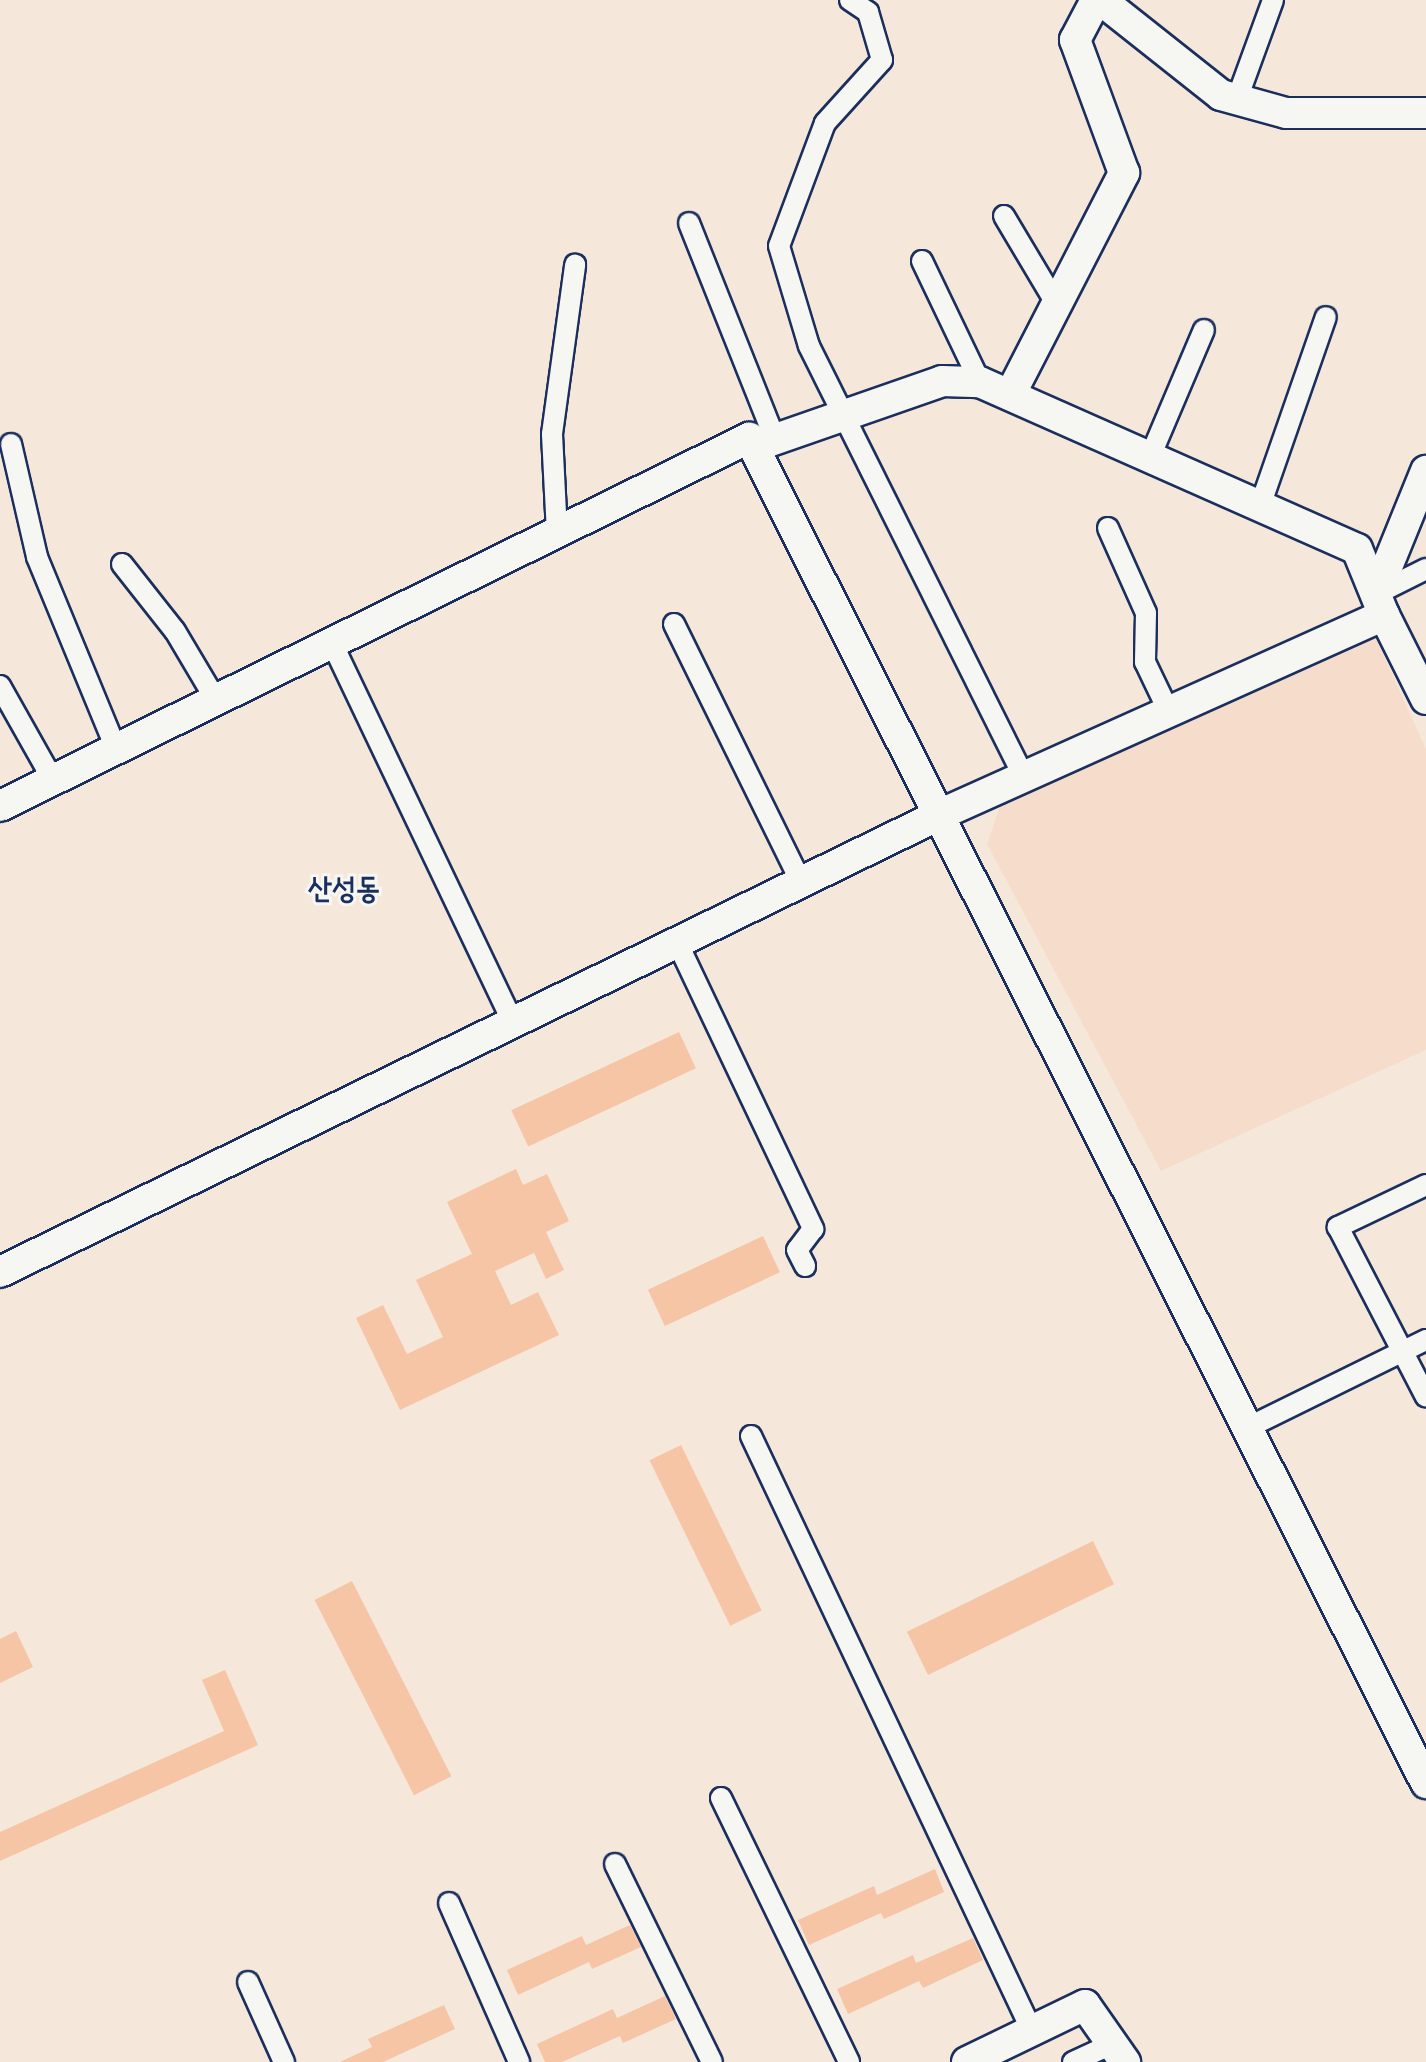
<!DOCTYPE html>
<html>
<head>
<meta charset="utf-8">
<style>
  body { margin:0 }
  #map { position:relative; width:1426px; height:2062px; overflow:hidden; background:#f6e7db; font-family:Dekko,"Poor Story",sans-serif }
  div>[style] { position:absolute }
  .built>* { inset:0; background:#f6ddcb }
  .building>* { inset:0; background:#f6c5a6; transform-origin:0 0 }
  .roads { filter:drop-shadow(2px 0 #1b2f5e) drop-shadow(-2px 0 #1b2f5e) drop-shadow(0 2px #1b2f5e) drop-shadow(0 -2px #1b2f5e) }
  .street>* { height:20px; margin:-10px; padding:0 10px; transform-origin:10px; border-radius:10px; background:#f6f6f2 }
  .secondary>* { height:30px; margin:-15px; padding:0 15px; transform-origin:15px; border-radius:15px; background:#f6f6f2 }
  span { translate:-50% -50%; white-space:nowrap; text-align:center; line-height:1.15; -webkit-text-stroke:6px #f6f6f2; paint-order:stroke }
  .quarter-label { font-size:30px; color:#1b2f5e; font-weight:700 }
</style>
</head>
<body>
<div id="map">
  <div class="built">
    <i style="clip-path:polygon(1375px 637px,1426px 749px,1426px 1050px,1161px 1171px,987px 844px,1000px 806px)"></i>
  </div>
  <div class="building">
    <i style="left:679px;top:1032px;width:40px;height:185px;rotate:65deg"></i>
    <i style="clip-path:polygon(516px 1169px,523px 1185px,547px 1174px,569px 1221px,546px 1232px,564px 1270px,546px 1279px,534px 1253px,495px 1271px,511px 1305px,538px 1292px,559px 1335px,400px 1410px,356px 1318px,383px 1305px,407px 1354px,443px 1337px,416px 1280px,472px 1254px,447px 1202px)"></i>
    <i style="left:763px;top:1236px;width:40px;height:127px;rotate:65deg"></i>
    <i style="left:681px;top:1445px;width:184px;height:35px;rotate:64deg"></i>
    <i style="left:1093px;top:1541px;width:48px;height:207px;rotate:64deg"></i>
    <i style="left:352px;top:1581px;width:219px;height:42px;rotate:63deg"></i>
    <i style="clip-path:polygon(16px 1631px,33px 1667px,0 1683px,0 1639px)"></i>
    <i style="clip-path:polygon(225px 1670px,258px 1745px,0 1861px,0 1832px,224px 1731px,202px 1680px)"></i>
    <i style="clip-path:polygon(935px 1869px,944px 1892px,884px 1919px,881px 1913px,809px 1945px,798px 1920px,874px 1886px,877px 1895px)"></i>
    <i style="clip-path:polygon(630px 1925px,641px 1947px,592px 1969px,589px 1962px,518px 1995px,507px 1970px,582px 1936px,586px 1945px)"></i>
    <i style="clip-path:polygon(973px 1938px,983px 1960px,923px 1988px,919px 1981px,848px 2014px,837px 1989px,913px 1955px,916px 1963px)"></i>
    <i style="clip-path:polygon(665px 1996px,676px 2019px,623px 2043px,620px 2036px,562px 2062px,545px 2062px,537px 2044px,613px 2009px,617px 2018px)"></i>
    <i style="clip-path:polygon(444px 2005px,455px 2029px,383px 2062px,340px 2062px,372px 2047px,368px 2039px)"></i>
  </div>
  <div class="roads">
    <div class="street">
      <i style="left:850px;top:0;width:22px;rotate:34deg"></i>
      <i style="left:868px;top:12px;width:50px;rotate:73.7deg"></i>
      <i style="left:882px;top:60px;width:85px;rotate:132.1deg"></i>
      <i style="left:825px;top:123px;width:131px;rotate:110.5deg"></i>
      <i style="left:779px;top:246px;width:104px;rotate:73.3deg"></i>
      <i style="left:809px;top:346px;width:482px;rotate:63.5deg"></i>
      <i style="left:1237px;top:99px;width:105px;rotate:-70deg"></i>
      <i style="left:1004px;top:216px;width:104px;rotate:59.2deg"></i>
      <i style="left:689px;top:223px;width:232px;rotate:68.3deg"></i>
      <i style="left:922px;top:261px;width:134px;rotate:64.4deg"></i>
      <i style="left:11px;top:444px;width:116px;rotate:77deg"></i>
      <i style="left:37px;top:557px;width:208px;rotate:67.6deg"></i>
      <i style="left:1150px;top:457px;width:138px;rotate:-67deg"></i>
      <i style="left:1260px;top:506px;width:200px;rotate:-70.8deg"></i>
      <i style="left:1108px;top:528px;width:93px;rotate:65.9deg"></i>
      <i style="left:1146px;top:613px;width:49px;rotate:91.2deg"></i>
      <i style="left:1145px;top:662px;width:55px;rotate:64.4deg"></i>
      <i style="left:557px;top:533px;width:99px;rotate:-92.9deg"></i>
      <i style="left:552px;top:434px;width:171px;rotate:-82.2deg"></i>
      <i style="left:122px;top:564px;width:85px;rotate:51.7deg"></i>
      <i style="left:175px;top:631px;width:80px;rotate:59.3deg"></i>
      <i style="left:1376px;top:594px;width:56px;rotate:-26.6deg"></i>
      <i style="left:674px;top:624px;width:288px;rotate:63.8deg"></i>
      <i style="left:332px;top:643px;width:420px;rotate:64.5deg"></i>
      <i style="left:0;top:686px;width:108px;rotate:60.6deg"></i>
      <i style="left:677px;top:942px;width:318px;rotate:64.6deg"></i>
      <i style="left:813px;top:1229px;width:26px;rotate:127deg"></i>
      <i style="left:797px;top:1250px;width:18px;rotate:63deg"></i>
      <i style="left:1426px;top:1185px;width:98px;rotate:154.5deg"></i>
      <i style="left:1338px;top:1227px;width:191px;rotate:62.6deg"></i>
      <i style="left:1247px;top:1428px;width:199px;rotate:-26.2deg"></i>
      <i style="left:751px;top:1436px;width:658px;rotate:64.72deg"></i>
      <i style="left:721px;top:1798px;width:293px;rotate:64.1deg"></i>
      <i style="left:615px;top:1864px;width:220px;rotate:63.9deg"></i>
      <i style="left:449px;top:1903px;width:174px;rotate:66.2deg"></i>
      <i style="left:248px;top:1982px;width:88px;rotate:65.8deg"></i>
      <i style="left:1073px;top:2062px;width:43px;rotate:-24.8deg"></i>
    </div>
    <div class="secondary">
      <i style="left:1101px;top:0;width:153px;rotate:38.4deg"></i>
      <i style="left:1221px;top:95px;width:67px;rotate:15.5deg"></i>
      <i style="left:1286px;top:113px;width:140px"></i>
      <i style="left:1010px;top:395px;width:250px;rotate:-62.8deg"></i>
      <i style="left:1124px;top:173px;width:142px;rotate:-110.2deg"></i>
      <i style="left:1075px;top:40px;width:45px;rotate:-62.3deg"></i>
      <i style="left:753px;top:447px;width:200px;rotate:-19.2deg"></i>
      <i style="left:942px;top:381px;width:38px;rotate:2deg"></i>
      <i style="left:980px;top:382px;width:412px;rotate:23.9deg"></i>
      <i style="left:1357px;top:549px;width:71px;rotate:67.8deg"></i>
      <i style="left:1376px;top:594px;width:133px;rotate:-67.9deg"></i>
      <i style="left:0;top:806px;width:835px;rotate:-26.17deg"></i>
      <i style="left:749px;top:438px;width:1506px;rotate:63.28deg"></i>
      <i style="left:0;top:1272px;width:1044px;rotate:-25.95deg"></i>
      <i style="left:939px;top:815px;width:488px;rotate:-24.2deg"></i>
      <i style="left:1384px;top:615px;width:94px;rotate:63.4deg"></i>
      <i style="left:967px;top:2062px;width:131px;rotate:-25.8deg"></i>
      <i style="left:1085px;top:2005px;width:70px;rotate:54.9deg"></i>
    </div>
  </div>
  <div class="quarter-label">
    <span style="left:344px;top:893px">산성동</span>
  </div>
</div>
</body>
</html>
